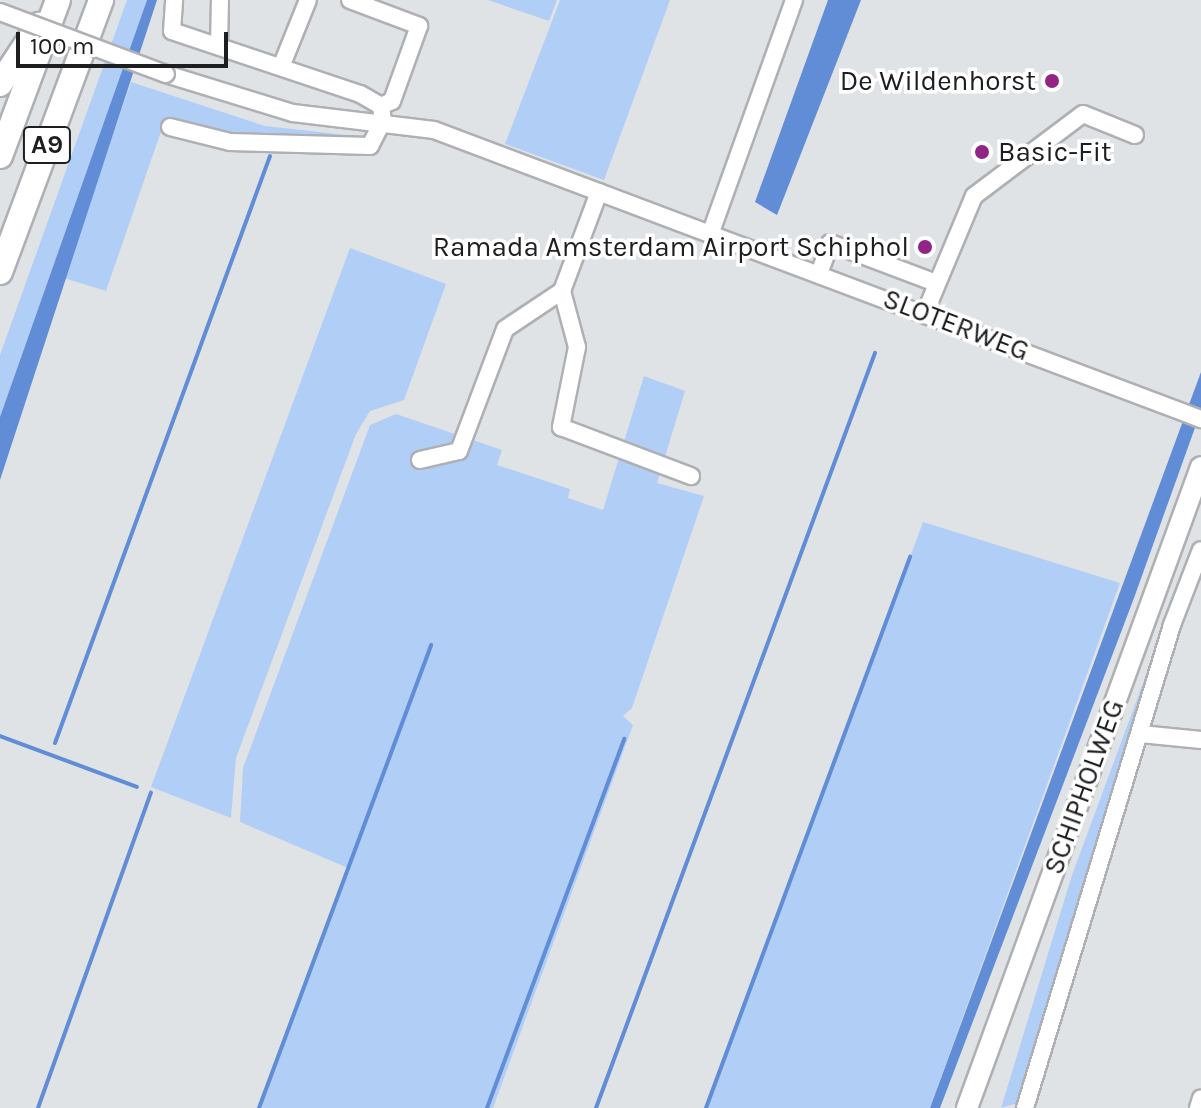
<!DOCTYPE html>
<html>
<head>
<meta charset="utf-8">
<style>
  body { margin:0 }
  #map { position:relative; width:1201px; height:1108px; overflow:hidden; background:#e0e3e5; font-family:Karla,sans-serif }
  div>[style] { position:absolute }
  .green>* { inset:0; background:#b1cef6 }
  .water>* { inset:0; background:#608dd6 }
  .stream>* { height:4px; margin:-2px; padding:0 2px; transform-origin:2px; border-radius:2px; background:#608dd6 }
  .roads { filter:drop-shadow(2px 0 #aeb0b3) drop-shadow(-2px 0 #aeb0b3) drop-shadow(0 2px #aeb0b3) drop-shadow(0 -2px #aeb0b3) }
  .minor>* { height:16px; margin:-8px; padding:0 8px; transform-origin:8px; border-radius:8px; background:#fff }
  .major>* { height:20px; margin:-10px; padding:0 10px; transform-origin:10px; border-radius:10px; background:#fff }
  .highway>* { height:24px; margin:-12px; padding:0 12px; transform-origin:12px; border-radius:12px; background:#fff }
  .bridges { filter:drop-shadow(2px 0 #aeb0b3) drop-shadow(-2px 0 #aeb0b3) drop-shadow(0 2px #aeb0b3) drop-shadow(0 -2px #aeb0b3) }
  .minor-bridge>* { height:16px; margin:-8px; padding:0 8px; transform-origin:8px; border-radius:8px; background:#fff }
  .dots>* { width:22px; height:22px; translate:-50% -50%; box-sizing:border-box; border:4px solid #fff; border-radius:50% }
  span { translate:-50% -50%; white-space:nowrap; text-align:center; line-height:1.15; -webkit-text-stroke:7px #fff; paint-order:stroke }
  .shield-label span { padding:2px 6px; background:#fff; border:2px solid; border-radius:6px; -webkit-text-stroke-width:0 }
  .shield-label { font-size:26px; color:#1d1e1f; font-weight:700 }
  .poi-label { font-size:28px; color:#1d1e1f }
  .right { translate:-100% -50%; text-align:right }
  .left { translate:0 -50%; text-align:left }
  .street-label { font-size:28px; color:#1d1e1f }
  .scale { position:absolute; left:16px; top:32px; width:212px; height:36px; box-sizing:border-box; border:4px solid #1d1e1f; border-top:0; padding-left:10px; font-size:24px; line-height:28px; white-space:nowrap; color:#1d1e1f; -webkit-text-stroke:6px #fff; paint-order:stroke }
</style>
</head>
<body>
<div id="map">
  <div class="green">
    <i style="clip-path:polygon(127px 0,147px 0,0 417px,0 355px)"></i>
    <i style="clip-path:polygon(488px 0,557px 0,549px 21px)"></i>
    <i style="clip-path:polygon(560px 0,670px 0,604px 180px,505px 144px)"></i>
    <i style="clip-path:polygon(131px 82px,265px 126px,374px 138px,266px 141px,166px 117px,106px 291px,64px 278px)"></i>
    <i style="clip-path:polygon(350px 248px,446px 284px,404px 400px,370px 411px,356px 434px,236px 758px,231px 818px,151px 787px)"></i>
    <i style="clip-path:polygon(644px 376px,685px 391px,657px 483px,704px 496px,632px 708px,623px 716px,633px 725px,493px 1108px,259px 1108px,348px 868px,240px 822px,243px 768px,370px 425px,396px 414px,502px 450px,497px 465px,570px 489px,568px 498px,603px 510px)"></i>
    <i style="clip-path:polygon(923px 522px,1120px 583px,930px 1108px,706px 1108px)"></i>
    <i style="clip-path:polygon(1156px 648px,1020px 1102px,1001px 1108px,1072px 875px)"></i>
  </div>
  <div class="water">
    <i style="clip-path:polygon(147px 0,157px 0,0 480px,0 417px)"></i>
    <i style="clip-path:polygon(828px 0,861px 0,777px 215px,755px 202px)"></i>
    <i style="clip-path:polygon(1201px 372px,1201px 411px,1134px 598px,940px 1108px,930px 1108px)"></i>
  </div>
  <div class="stream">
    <i style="left:0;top:736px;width:146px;rotate:20.4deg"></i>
    <i style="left:55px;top:743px;width:625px;rotate:-69.88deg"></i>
    <i style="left:38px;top:1108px;width:335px;rotate:-70.3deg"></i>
    <i style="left:259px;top:1108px;width:494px;rotate:-69.6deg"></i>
    <i style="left:487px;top:1108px;width:394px;rotate:-69.6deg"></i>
    <i style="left:596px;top:1108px;width:805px;rotate:-69.72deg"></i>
    <i style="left:706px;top:1108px;width:588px;rotate:-69.68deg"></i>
  </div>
  <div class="roads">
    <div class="minor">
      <i style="left:350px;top:0;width:74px;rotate:20.6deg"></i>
      <i style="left:419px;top:26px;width:80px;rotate:109.8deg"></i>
      <i style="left:392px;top:101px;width:12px;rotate:156deg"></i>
      <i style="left:219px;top:46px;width:46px;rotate:-88.8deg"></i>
      <i style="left:281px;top:67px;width:72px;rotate:-68.1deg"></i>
      <i style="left:166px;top:74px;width:133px;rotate:17.1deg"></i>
      <i style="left:293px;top:113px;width:142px;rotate:6.9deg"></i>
      <i style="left:434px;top:130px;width:820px;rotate:20.65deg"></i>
      <i style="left:170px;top:127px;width:62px;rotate:14deg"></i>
      <i style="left:230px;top:142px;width:140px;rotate:1.6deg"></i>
      <i style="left:370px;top:146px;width:28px;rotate:-63deg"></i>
      <i style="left:383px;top:121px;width:15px;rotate:-98deg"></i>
      <i style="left:381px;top:106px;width:24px;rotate:-150deg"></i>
      <i style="left:360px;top:94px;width:198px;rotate:-161.5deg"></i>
      <i style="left:172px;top:31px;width:31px;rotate:-86deg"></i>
      <i style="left:599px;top:192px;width:106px;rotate:110.5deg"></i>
      <i style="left:562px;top:291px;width:58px;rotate:75deg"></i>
      <i style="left:577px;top:347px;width:82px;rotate:101.3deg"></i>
      <i style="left:561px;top:427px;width:139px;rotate:20.7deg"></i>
      <i style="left:711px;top:232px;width:246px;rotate:-70.3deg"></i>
      <i style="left:819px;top:274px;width:33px;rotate:-70deg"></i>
      <i style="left:830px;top:243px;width:113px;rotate:20.7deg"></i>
      <i style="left:925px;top:313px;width:127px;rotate:-67.3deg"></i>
      <i style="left:974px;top:196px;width:136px;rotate:-37deg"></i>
      <i style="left:1083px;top:114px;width:56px;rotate:22deg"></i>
      <i style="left:420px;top:460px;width:40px;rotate:-13deg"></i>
      <i style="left:459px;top:451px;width:130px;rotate:-69.3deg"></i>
      <i style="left:505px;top:329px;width:69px;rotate:-33.7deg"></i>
      <i style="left:1141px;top:734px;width:60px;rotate:5.7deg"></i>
      <i style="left:1025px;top:1108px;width:505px;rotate:-73.07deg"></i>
      <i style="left:1172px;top:625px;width:80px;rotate:-68.9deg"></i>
      <i style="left:1198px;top:1108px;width:10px;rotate:-73deg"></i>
    </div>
    <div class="major">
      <i style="left:967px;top:1108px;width:682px;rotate:-69.95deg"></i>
    </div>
    <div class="highway">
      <i style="left:0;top:84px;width:71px;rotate:-56.5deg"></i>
      <i style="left:0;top:156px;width:166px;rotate:-69.6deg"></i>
      <i style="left:0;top:272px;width:290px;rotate:-69.6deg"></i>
    </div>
  </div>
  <div class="bridges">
    <div class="minor-bridge">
      <i style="left:0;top:12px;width:177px;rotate:20.5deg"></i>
    </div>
  </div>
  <div class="dots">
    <i style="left:1052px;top:81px;background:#932485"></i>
    <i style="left:982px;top:152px;background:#932485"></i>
    <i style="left:925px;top:247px;background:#932485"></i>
  </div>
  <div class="shield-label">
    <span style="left:47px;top:145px">A9</span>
  </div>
  <div class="poi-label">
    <span class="right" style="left:1036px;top:81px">De Wildenhorst</span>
    <span class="left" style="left:998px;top:152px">Basic-Fit</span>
    <span class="right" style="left:909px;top:247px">Ramada Amsterdam Airport Schiphol</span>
  </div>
  <div class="street-label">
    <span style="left:956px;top:325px;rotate:21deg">SLOTERWEG</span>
    <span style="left:1084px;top:787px;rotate:-70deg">SCHIPHOLWEG</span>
  </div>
  <div class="scale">100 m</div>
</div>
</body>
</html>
